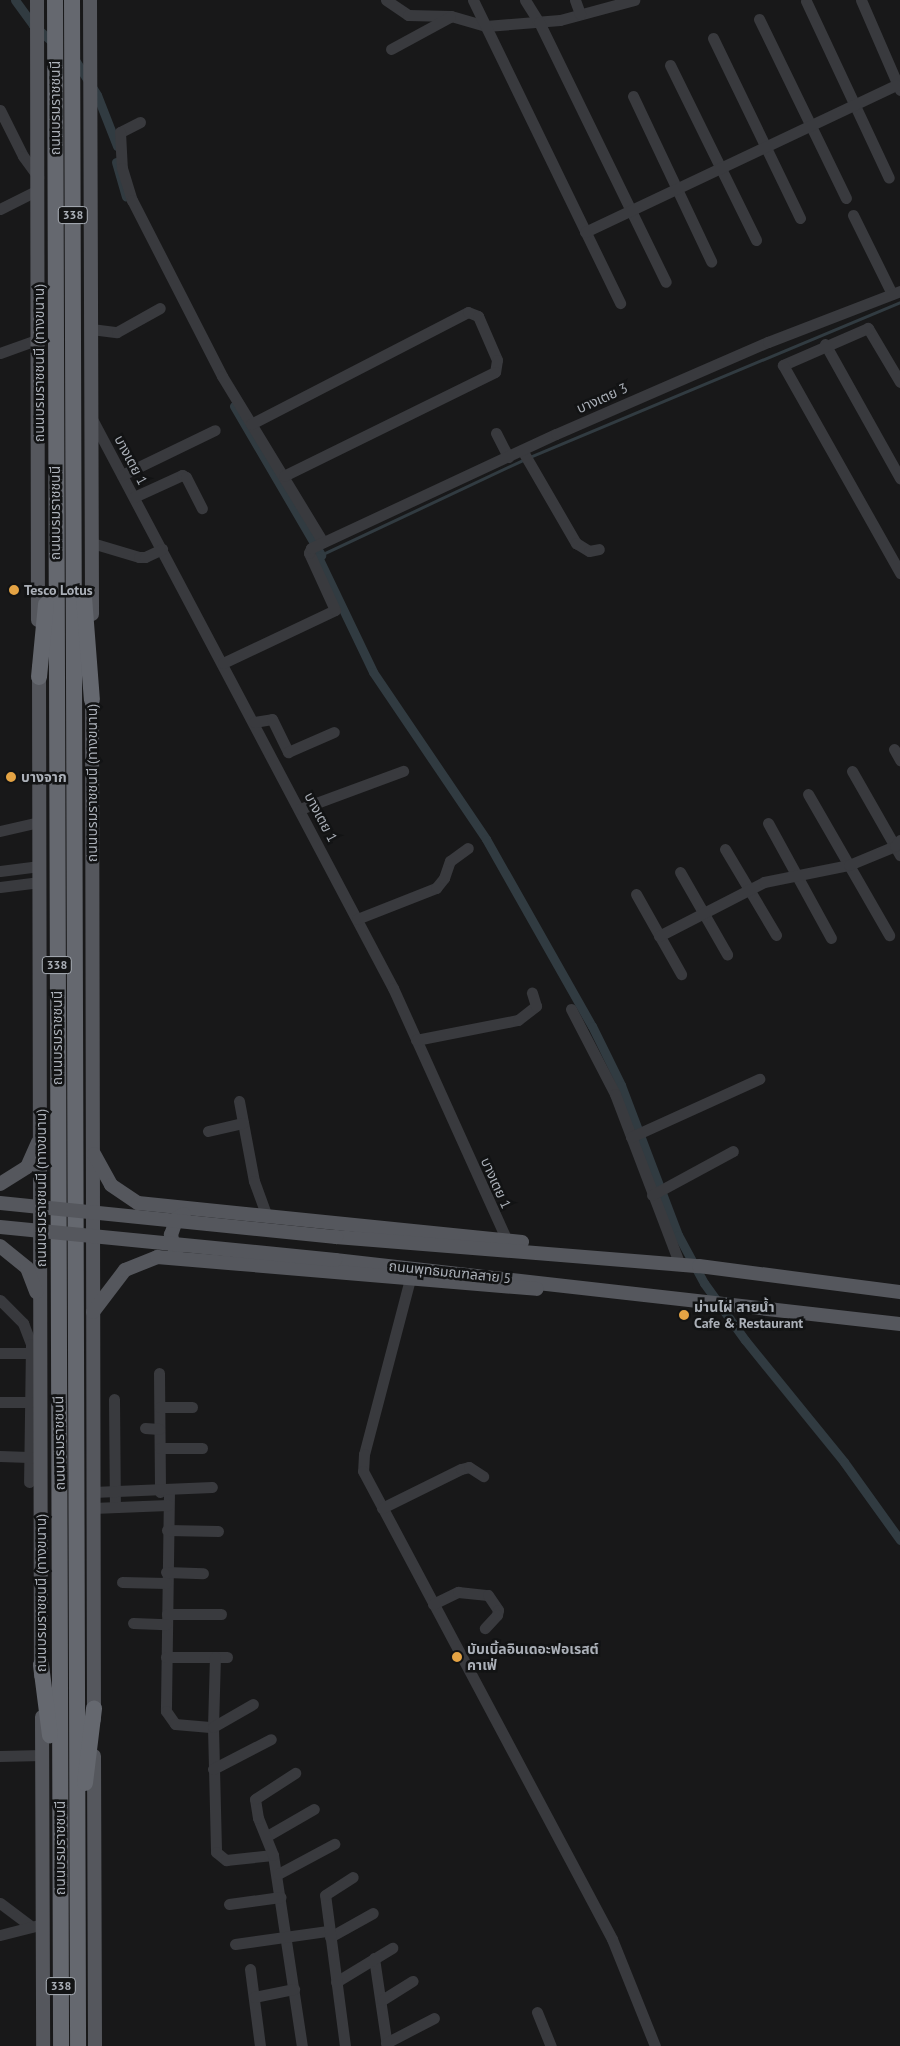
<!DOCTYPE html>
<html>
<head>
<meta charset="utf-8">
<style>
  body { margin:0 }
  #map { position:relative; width:900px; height:2046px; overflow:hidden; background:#181819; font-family:"PT Sans","Noto Sans Thai",sans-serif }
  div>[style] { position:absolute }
  .stream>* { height:2.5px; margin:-1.25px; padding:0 1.25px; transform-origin:1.25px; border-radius:1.25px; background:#313b41 }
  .canal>* { height:9px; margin:-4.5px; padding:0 4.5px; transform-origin:4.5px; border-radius:4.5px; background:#313b41 }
  .minor>* { height:11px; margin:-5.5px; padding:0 5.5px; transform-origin:5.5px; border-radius:5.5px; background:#393a3e }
  .major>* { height:14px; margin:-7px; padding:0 7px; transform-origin:7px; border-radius:7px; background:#55575d }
  .highway>* { height:16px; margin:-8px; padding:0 8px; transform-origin:8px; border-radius:8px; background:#65686f }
  .major-bridge>* { height:14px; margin:-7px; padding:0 7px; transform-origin:7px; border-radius:7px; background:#55575d }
  .dots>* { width:14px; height:14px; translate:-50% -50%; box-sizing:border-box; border:2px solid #121314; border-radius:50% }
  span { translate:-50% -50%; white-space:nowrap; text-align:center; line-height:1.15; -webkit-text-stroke:5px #121314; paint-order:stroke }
  .shield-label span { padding:1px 4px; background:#121314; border:1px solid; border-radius:4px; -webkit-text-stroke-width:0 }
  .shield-label { font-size:12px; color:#abb0b8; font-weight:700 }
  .street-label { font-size:14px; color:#abb0b8 }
  .poi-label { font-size:14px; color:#abb0b8; font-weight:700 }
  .left { translate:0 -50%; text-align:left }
</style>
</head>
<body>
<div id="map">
  <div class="stream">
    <i style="left:530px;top:457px;width:401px;rotate:-22.7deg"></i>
    <i style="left:321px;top:555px;width:223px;rotate:-25.2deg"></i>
  </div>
  <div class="canal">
    <i style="left:15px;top:0;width:31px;rotate:54deg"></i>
    <i style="left:33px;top:25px;width:29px;rotate:41deg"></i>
    <i style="left:75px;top:60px;width:41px;rotate:57.8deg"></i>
    <i style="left:97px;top:95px;width:55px;rotate:68.6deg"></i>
    <i style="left:116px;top:162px;width:36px;rotate:74deg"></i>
    <i style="left:234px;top:406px;width:173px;rotate:59.7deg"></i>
    <i style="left:321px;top:555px;width:4px;rotate:146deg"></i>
    <i style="left:318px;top:557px;width:127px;rotate:64.4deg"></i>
    <i style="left:373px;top:672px;width:202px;rotate:55.9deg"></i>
    <i style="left:486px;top:839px;width:215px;rotate:60.5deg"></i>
    <i style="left:592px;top:1026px;width:66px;rotate:63.8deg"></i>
    <i style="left:621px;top:1085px;width:160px;rotate:69.2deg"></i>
    <i style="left:678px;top:1235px;width:55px;rotate:61.6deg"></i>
    <i style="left:704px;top:1283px;width:70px;rotate:54.3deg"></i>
    <i style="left:745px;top:1340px;width:157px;rotate:50.9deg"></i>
    <i style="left:844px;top:1462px;width:96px;rotate:54.3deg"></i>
  </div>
  <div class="minor">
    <i style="left:386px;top:0;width:27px;rotate:34deg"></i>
    <i style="left:408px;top:15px;width:43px;rotate:1.3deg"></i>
    <i style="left:451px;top:16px;width:36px;rotate:16deg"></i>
    <i style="left:486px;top:26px;width:74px;rotate:-4.6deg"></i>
    <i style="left:560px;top:20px;width:77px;rotate:-15.1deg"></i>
    <i style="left:473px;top:0;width:337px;rotate:64.1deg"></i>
    <i style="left:525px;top:0;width:26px;rotate:58deg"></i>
    <i style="left:539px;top:22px;width:289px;rotate:64deg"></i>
    <i style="left:575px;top:0;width:15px;rotate:70deg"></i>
    <i style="left:861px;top:0;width:98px;rotate:66.6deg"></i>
    <i style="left:806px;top:1px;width:195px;rotate:64.9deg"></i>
    <i style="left:759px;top:19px;width:199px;rotate:64.1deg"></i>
    <i style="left:713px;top:38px;width:200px;rotate:64.2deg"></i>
    <i style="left:391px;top:49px;width:67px;rotate:-28.5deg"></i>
    <i style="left:670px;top:65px;width:195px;rotate:63.8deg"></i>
    <i style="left:633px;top:96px;width:183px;rotate:64.7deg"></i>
    <i style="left:0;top:110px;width:51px;rotate:63.4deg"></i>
    <i style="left:23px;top:156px;width:26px;rotate:54deg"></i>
    <i style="left:140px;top:122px;width:22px;rotate:153deg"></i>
    <i style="left:120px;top:132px;width:36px;rotate:87deg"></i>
    <i style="left:122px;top:168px;width:34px;rotate:73deg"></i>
    <i style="left:132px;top:200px;width:198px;rotate:62.9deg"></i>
    <i style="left:222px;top:376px;width:194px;rotate:58.7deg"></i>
    <i style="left:0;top:209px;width:42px;rotate:-26.6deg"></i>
    <i style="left:853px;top:215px;width:88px;rotate:63.7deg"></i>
    <i style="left:585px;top:232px;width:344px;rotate:-25.3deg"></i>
    <i style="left:91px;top:329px;width:26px;rotate:7deg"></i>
    <i style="left:117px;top:332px;width:49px;rotate:-29.2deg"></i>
    <i style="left:825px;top:344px;width:154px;rotate:60.8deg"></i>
    <i style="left:0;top:353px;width:41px;rotate:-19.7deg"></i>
    <i style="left:900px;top:382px;width:63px;rotate:-120.7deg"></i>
    <i style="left:868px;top:328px;width:93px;rotate:156.5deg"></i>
    <i style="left:783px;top:365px;width:239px;rotate:60.6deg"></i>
    <i style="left:91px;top:417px;width:646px;rotate:62.13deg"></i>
    <i style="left:393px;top:988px;width:277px;rotate:65.7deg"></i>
    <i style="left:251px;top:424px;width:244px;rotate:-27.3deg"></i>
    <i style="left:468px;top:312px;width:11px;rotate:22deg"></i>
    <i style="left:478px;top:316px;width:48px;rotate:66.6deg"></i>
    <i style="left:497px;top:360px;width:12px;rotate:99deg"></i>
    <i style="left:495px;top:372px;width:235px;rotate:153.8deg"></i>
    <i style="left:496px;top:433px;width:27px;rotate:63deg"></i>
    <i style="left:522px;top:450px;width:108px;rotate:59.9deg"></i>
    <i style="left:576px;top:543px;width:15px;rotate:32deg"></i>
    <i style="left:589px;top:551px;width:10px;rotate:-11deg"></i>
    <i style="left:122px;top:475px;width:103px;rotate:-25.8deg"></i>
    <i style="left:134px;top:497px;width:53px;rotate:-24.6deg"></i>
    <i style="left:182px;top:475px;width:4px;rotate:27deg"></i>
    <i style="left:186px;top:477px;width:35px;rotate:63deg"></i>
    <i style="left:92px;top:543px;width:49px;rotate:16.6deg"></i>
    <i style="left:139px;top:557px;width:6px"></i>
    <i style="left:145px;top:557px;width:19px;rotate:-25deg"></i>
    <i style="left:223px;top:663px;width:124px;rotate:-25.3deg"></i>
    <i style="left:335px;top:610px;width:63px;rotate:-114.5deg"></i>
    <i style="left:309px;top:553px;width:5px;rotate:-68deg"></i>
    <i style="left:311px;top:548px;width:270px;rotate:-25deg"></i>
    <i style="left:556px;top:434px;width:231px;rotate:-23.5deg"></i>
    <i style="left:768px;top:342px;width:142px;rotate:-21.1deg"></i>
    <i style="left:254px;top:722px;width:18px;rotate:-9deg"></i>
    <i style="left:272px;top:719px;width:37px;rotate:64deg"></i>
    <i style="left:288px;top:752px;width:50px;rotate:-23.5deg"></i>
    <i style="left:894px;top:749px;width:13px;rotate:61deg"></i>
    <i style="left:852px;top:771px;width:97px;rotate:60.3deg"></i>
    <i style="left:808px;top:794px;width:163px;rotate:60.1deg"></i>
    <i style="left:300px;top:809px;width:110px;rotate:-20.3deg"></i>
    <i style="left:768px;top:823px;width:131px;rotate:61.3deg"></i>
    <i style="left:0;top:831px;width:40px;rotate:-13deg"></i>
    <i style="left:725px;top:849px;width:100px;rotate:59.3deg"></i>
    <i style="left:0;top:871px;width:40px;rotate:-7.1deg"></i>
    <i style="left:680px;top:872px;width:95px;rotate:60.2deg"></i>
    <i style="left:0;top:887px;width:40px;rotate:-7.1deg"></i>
    <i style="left:636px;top:894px;width:92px;rotate:60.6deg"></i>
    <i style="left:357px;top:919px;width:85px;rotate:-21.4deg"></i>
    <i style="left:436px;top:888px;width:13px;rotate:-51deg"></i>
    <i style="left:444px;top:878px;width:18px;rotate:-71deg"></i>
    <i style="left:450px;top:861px;width:22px;rotate:-36deg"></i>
    <i style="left:659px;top:936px;width:118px;rotate:-27.2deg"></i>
    <i style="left:764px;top:882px;width:87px;rotate:-11.3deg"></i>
    <i style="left:849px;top:865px;width:50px;rotate:-22.4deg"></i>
    <i style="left:895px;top:846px;width:8px;rotate:-50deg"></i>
    <i style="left:571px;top:1009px;width:96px;rotate:62.6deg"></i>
    <i style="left:615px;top:1094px;width:183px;rotate:69.2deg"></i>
    <i style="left:416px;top:1040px;width:104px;rotate:-11.1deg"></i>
    <i style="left:518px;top:1020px;width:23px;rotate:-38deg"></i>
    <i style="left:536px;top:1006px;width:14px;rotate:-107deg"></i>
    <i style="left:239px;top:1101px;width:81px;rotate:79.4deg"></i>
    <i style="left:254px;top:1181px;width:38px;rotate:70deg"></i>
    <i style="left:208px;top:1131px;width:36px;rotate:-13deg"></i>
    <i style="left:631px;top:1137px;width:141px;rotate:-24.4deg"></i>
    <i style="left:652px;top:1195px;width:92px;rotate:-28.5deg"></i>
    <i style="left:410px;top:1279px;width:181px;rotate:104.7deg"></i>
    <i style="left:364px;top:1454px;width:17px;rotate:93deg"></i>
    <i style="left:363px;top:1471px;width:530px;rotate:61.98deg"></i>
    <i style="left:612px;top:1939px;width:115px;rotate:68.1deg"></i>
    <i style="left:0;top:1300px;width:33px;rotate:45deg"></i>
    <i style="left:23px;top:1323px;width:22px;rotate:69deg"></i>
    <i style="left:31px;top:1344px;width:138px;rotate:90.8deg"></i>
    <i style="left:0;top:1353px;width:32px"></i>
    <i style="left:159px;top:1373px;width:119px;rotate:89.5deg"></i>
    <i style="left:114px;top:1399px;width:108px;rotate:89.5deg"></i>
    <i style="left:0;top:1402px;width:31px"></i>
    <i style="left:160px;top:1407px;width:32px"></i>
    <i style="left:145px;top:1428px;width:14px;rotate:4deg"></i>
    <i style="left:160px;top:1448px;width:42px"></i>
    <i style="left:0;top:1456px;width:36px;rotate:2deg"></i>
    <i style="left:169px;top:1491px;width:220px;rotate:90.8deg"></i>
    <i style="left:166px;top:1711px;width:16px;rotate:55deg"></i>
    <i style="left:175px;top:1724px;width:38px;rotate:5deg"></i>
    <i style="left:213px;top:1727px;width:125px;rotate:88.6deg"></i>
    <i style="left:216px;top:1852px;width:13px;rotate:39deg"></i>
    <i style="left:226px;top:1860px;width:47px;rotate:-6.1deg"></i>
    <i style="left:273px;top:1855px;width:193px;rotate:81.4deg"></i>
    <i style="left:93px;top:1492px;width:119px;rotate:-2.4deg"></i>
    <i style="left:93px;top:1508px;width:75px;rotate:-2.3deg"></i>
    <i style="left:382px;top:1508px;width:88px;rotate:-26.3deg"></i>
    <i style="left:461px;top:1469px;width:8px;rotate:-14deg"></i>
    <i style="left:469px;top:1467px;width:17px;rotate:33deg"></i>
    <i style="left:167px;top:1530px;width:51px;rotate:1.1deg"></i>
    <i style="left:166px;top:1572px;width:37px;rotate:2deg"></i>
    <i style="left:122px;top:1582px;width:44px;rotate:1.3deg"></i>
    <i style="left:433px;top:1604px;width:28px;rotate:-26deg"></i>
    <i style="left:458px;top:1592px;width:30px;rotate:6deg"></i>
    <i style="left:488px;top:1595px;width:18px;rotate:56deg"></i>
    <i style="left:498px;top:1610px;width:5px;rotate:101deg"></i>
    <i style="left:497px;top:1615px;width:18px;rotate:133deg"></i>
    <i style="left:167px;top:1614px;width:54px"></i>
    <i style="left:133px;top:1623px;width:33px;rotate:2deg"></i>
    <i style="left:166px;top:1657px;width:61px"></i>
    <i style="left:213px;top:1727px;width:70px;rotate:-88.4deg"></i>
    <i style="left:213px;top:1727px;width:46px;rotate:-29.9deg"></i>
    <i style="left:0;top:1756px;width:42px;rotate:-1.4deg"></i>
    <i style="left:213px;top:1769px;width:65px;rotate:-27.3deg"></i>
    <i style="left:267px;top:1836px;width:54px;rotate:-29.9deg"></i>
    <i style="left:273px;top:1855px;width:40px;rotate:-112deg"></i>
    <i style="left:258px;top:1818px;width:19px;rotate:-99deg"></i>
    <i style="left:255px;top:1799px;width:48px;rotate:-33deg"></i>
    <i style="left:278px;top:1874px;width:64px;rotate:-28.2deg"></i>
    <i style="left:0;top:1903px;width:39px;rotate:37deg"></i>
    <i style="left:229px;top:1904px;width:52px;rotate:-7.7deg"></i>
    <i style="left:0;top:1935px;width:44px;rotate:-14.3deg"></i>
    <i style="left:330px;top:1937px;width:49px;rotate:-29.2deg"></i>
    <i style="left:235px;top:1944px;width:94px;rotate:-8deg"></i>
    <i style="left:374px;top:1958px;width:89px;rotate:81.6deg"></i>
    <i style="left:250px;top:1969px;width:78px;rotate:82.6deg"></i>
    <i style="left:336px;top:1982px;width:66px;rotate:-31.3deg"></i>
    <i style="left:254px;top:1997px;width:41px;rotate:-11.3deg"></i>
    <i style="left:382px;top:2000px;width:36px;rotate:-32deg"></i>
    <i style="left:537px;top:2012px;width:37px;rotate:68deg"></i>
    <i style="left:386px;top:2043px;width:54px;rotate:-27.5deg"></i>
    <i style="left:345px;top:2046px;width:152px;rotate:-97.5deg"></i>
    <i style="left:325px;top:1895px;width:33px;rotate:-33deg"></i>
  </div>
  <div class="major">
    <i style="left:37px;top:0;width:620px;rotate:89.91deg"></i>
    <i style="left:90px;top:0;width:614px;rotate:89.81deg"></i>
    <i style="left:39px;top:667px;width:1008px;rotate:89.89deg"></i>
    <i style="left:92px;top:691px;width:1028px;rotate:89.89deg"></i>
    <i style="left:94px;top:1154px;width:35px;rotate:61deg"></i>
    <i style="left:111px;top:1185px;width:32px;rotate:34deg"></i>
    <i style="left:138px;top:1203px;width:386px;rotate:5.8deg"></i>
    <i style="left:0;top:1184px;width:32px;rotate:-32deg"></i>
    <i style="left:27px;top:1167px;width:27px;rotate:-66deg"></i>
    <i style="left:336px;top:1237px;width:364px;rotate:4.6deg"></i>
    <i style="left:699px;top:1266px;width:203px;rotate:7.4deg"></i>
    <i style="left:0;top:1246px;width:35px;rotate:39deg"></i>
    <i style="left:27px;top:1268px;width:26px;rotate:69deg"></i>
    <i style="left:176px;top:1253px;width:19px;rotate:-106deg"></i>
    <i style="left:171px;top:1235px;width:18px;rotate:-71deg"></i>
    <i style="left:177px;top:1218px;width:8px;rotate:-30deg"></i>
    <i style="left:335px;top:1260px;width:569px;rotate:6.46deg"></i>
    <i style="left:93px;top:1312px;width:53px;rotate:-52.7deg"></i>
    <i style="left:125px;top:1270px;width:35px;rotate:-22deg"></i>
    <i style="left:157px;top:1257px;width:381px;rotate:4.8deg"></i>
    <i style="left:42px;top:1717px;width:329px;rotate:89.8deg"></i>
    <i style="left:94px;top:1756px;width:290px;rotate:89.8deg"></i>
  </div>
  <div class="highway">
    <i style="left:55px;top:0;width:2046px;rotate:89.83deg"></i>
    <i style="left:72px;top:0;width:2046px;rotate:89.83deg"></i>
    <i style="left:84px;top:597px;width:103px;rotate:85.6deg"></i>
    <i style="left:39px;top:677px;width:73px;rotate:-84.5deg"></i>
    <i style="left:41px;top:1665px;width:71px;rotate:82.7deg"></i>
    <i style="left:85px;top:1783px;width:75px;rotate:-83.1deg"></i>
  </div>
  <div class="major-bridge">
    <i style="left:0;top:1203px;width:338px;rotate:5.8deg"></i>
    <i style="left:0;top:1227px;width:337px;rotate:5.6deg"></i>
  </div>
  <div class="dots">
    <i style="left:14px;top:590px;background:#e4a344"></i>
    <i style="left:11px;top:777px;background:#e4a344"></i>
    <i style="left:684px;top:1315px;background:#e4a344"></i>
    <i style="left:457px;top:1657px;background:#e4a344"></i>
  </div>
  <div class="shield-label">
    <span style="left:73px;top:215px">338</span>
    <span style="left:57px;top:965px">338</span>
    <span style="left:61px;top:1986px">338</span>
  </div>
  <div class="street-label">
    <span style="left:55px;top:108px;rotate:-90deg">ถนนบรมราชชนนี</span>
    <span style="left:39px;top:363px;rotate:-90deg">ถนนบรมราชชนนี (ทางขนาน)</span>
    <span style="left:602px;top:398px;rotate:-24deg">บางเตย 3</span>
    <span style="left:131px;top:460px;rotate:62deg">บางเตย 1</span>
    <span style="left:55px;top:513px;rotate:-90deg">ถนนบรมราชชนนี</span>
    <span style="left:92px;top:783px;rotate:-90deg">ถนนบรมราชชนนี (ทางขนาน)</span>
    <span style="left:321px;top:817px;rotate:62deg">บางเตย 1</span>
    <span style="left:57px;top:1038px;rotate:-90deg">ถนนบรมราชชนนี</span>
    <span style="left:496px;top:1183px;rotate:66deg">บางเตย 1</span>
    <span style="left:41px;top:1188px;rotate:-90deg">ถนนบรมราชชนนี (ทางขนาน)</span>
    <span style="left:450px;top:1272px;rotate:6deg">ถนนพุทธมณฑลสาย 5</span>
    <span style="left:59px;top:1443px;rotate:-91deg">ถนนบรมราชชนนี</span>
    <span style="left:41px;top:1593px;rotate:-90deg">ถนนบรมราชชนนี (ทางขนาน)</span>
    <span style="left:60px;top:1848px;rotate:-90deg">ถนนบรมราชชนนี</span>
  </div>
  <div class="poi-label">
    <span class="left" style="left:24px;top:590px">Tesco Lotus</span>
    <span class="left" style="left:21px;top:777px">บางจาก</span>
    <span class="left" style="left:694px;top:1315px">ม่านไผ่ สายน้ำ<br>Cafe &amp; Restaurant</span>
    <span class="left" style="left:467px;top:1657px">บับเบิ้ลอินเดอะฟอเรสต์<br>คาเฟ่</span>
  </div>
</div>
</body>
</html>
